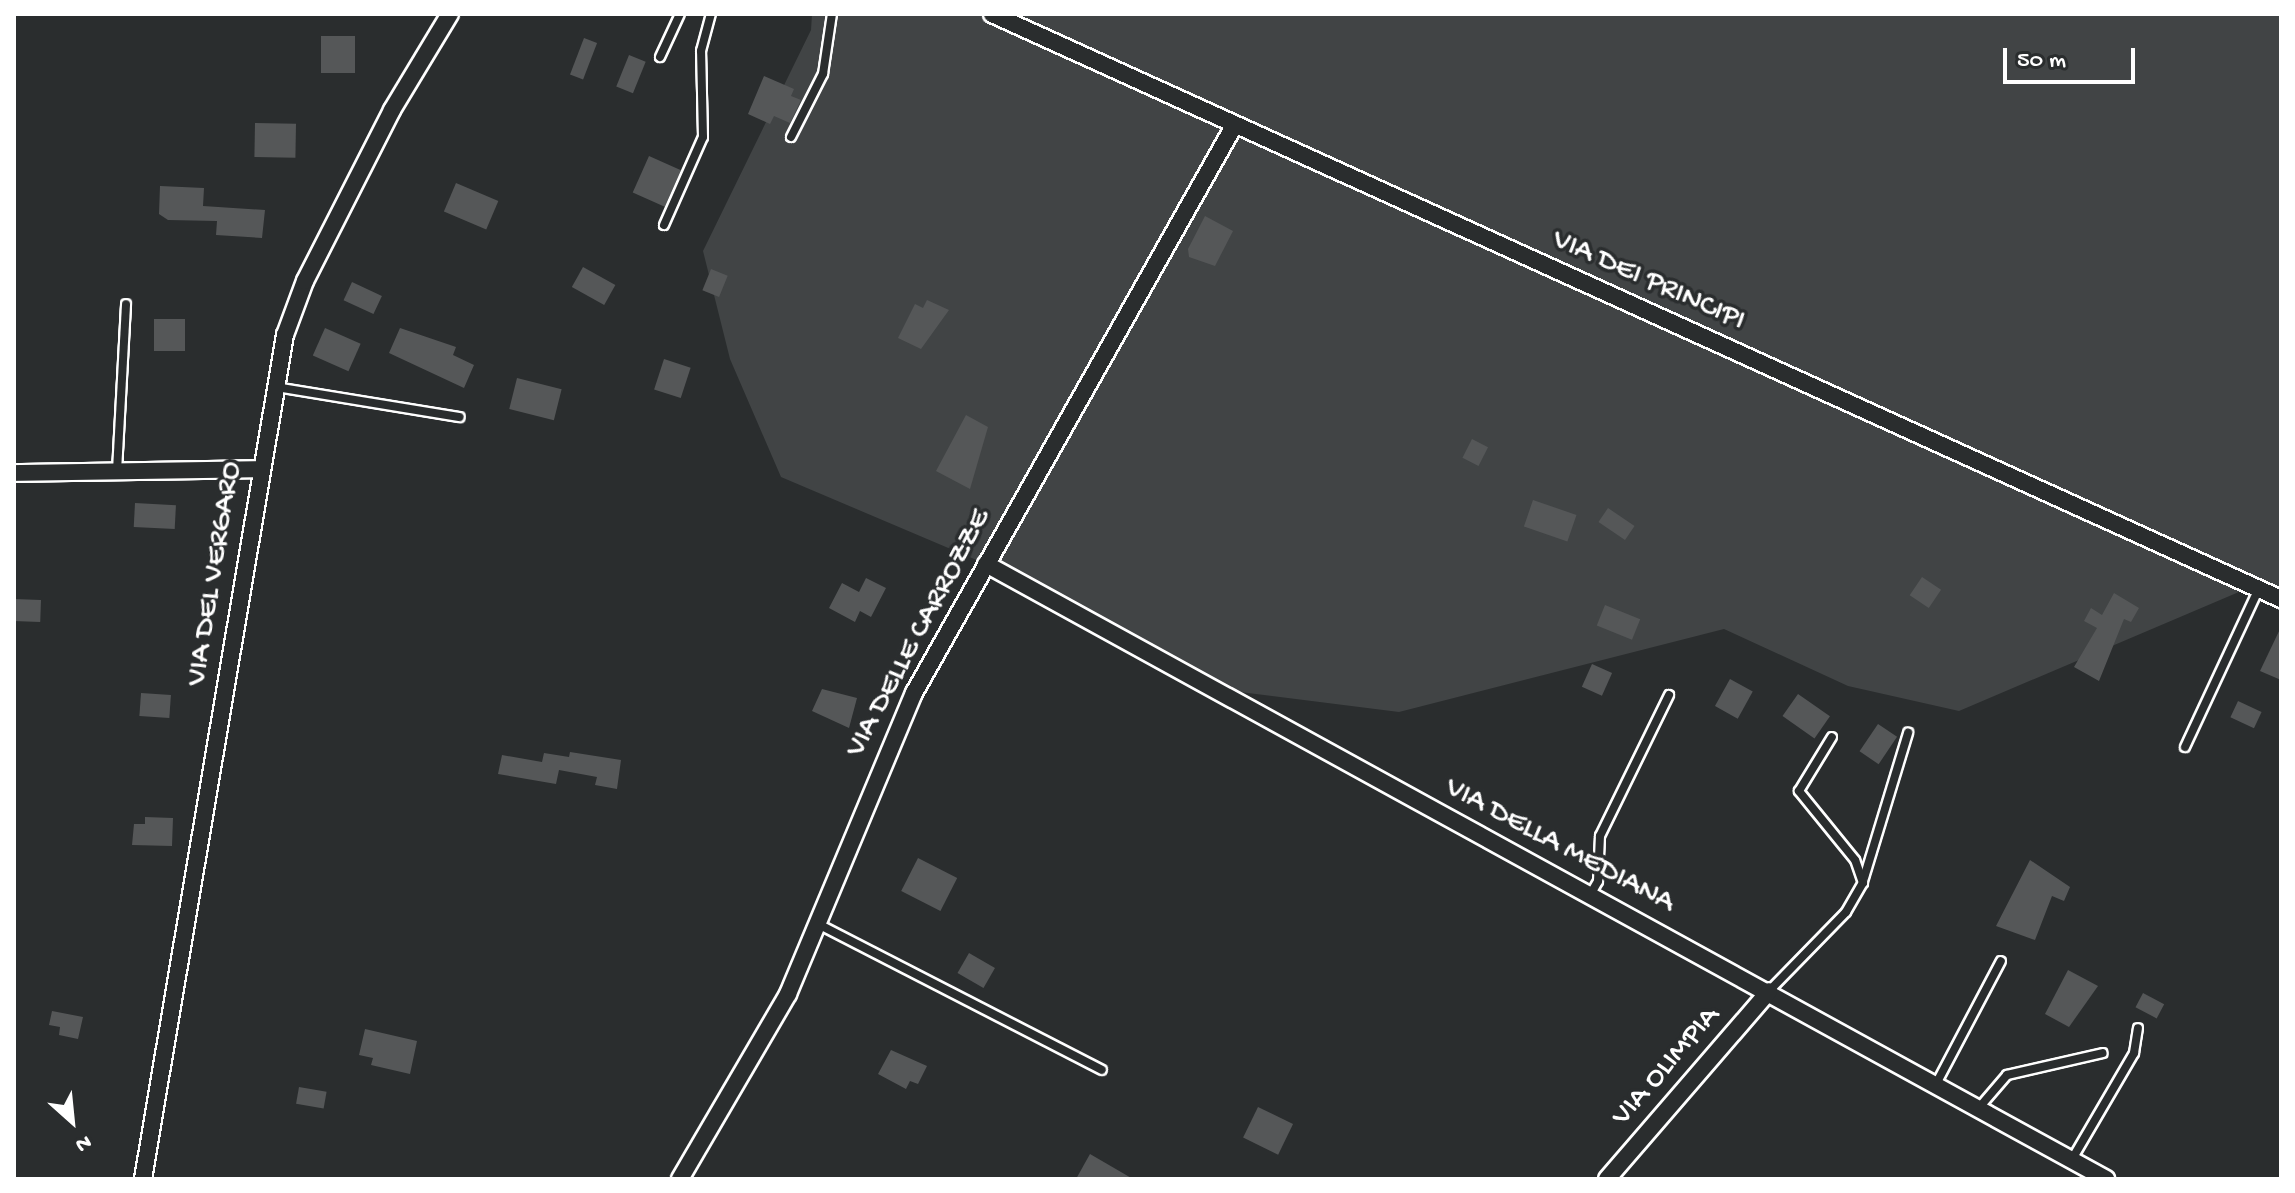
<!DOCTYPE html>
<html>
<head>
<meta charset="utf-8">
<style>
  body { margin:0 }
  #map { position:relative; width:2295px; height:1193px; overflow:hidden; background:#2a2d2e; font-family:"Gochi Hand",sans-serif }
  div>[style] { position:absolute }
  .green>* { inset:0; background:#414445 }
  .building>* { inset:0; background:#555758; transform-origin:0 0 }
  .roads { filter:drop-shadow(2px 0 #fff) drop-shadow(-2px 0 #fff) drop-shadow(0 2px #fff) drop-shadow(0 -2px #fff) }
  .lane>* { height:8px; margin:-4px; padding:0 4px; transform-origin:4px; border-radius:4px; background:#2a2d2e }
  .street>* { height:16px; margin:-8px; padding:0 8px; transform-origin:8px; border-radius:8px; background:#2a2d2e }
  span { translate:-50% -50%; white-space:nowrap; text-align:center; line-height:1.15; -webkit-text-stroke:7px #2a2d2e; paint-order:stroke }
  .street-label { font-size:30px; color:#fff }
  .frame { position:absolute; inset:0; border:16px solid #fff; pointer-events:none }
  .north { position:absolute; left:32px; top:1081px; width:80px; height:80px; -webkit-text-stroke:6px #2a2d2e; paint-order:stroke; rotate:153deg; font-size:22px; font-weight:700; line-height:32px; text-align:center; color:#fff }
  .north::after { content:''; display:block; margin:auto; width:28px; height:36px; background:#fff; clip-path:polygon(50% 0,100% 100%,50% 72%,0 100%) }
  .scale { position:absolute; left:2003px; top:48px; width:132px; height:36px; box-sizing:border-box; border:4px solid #fff; border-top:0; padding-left:10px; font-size:24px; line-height:28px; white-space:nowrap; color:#fff; -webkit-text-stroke:6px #2a2d2e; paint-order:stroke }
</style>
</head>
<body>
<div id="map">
  <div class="green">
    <i style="clip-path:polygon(812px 14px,2281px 14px,2281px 599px,2253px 586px,1959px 711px,1848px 686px,1724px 629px,1399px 712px,1200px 687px,986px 564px,781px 477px,730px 359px,703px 251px,811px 30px)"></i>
  </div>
  <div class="building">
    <i style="left:321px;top:36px;width:34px;height:37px"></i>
    <i style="left:584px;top:38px;width:14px;height:39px;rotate:21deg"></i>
    <i style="left:629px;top:55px;width:18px;height:34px;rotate:22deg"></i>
    <i style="clip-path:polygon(764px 76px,794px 89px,791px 96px,801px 100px,790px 123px,774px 116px,770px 124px,748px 114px)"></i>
    <i style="left:255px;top:123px;width:41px;height:34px;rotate:1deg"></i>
    <i style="left:649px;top:156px;width:35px;height:40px;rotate:24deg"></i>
    <i style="left:456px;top:183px;width:46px;height:31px;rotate:23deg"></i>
    <i style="clip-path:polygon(160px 186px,204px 188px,203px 206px,265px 210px,262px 238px,216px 235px,217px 221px,168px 220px,159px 214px)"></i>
    <i style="clip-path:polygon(1205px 216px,1233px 231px,1215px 266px,1189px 257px,1188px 249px)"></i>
    <i style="left:583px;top:267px;width:37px;height:23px;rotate:29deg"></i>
    <i style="left:711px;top:269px;width:18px;height:23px;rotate:22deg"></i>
    <i style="left:352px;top:282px;width:33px;height:20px;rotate:25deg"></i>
    <i style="clip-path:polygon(927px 300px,949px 310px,921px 349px,898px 338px,915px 304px,923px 308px)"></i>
    <i style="left:154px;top:319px;width:31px;height:32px"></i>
    <i style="left:325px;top:328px;width:39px;height:30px;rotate:24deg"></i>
    <i style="clip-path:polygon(400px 328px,456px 347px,453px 355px,474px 365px,464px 388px,389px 353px)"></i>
    <i style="left:664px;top:359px;width:28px;height:32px;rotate:18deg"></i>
    <i style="left:517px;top:378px;width:46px;height:32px;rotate:14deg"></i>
    <i style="clip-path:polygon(966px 415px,988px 427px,970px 489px,936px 471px)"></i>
    <i style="left:1472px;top:439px;width:18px;height:21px;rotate:27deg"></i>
    <i style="left:1533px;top:500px;width:46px;height:28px;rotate:19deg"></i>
    <i style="left:135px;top:503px;width:41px;height:24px;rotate:3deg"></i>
    <i style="left:1608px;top:508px;width:32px;height:17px;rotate:34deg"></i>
    <i style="left:1922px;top:577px;width:23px;height:22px;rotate:34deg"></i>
    <i style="clip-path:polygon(866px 578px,886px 588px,871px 617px,860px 611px,855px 622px,829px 608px,842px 583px,859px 592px)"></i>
    <i style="clip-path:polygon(2114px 593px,2139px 608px,2131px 622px,2124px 619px,2099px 681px,2074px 667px,2097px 628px,2084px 621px,2091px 608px,2102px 615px)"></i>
    <i style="left:14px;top:599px;width:27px;height:22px;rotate:2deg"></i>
    <i style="left:1605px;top:605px;width:38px;height:22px;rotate:22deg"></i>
    <i style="clip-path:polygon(2281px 627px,2281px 680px,2260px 671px)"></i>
    <i style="left:1592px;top:664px;width:22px;height:25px;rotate:24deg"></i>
    <i style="left:1730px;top:679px;width:26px;height:31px;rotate:29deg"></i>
    <i style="clip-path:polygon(822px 689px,857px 698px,849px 728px,812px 711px)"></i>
    <i style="left:141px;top:693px;width:30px;height:23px;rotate:4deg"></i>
    <i style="left:1798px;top:694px;width:39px;height:27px;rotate:35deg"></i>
    <i style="left:2238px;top:701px;width:26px;height:18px;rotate:25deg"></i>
    <i style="left:1878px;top:724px;width:23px;height:33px;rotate:34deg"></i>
    <i style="clip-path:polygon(570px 752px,621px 760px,617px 789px,595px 785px,597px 777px,559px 770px,556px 784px,498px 774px,502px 755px,542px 762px,544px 753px,569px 757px)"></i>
    <i style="clip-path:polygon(145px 817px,173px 818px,172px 846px,132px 845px,134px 824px,145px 824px)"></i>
    <i style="left:918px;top:858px;width:44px;height:37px;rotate:27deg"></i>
    <i style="clip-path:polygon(2030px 860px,2070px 887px,2064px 901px,2052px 896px,2035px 940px,1996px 926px)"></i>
    <i style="left:969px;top:953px;width:30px;height:23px;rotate:30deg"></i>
    <i style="clip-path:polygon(2068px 970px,2098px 986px,2069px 1027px,2045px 1014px)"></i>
    <i style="left:2143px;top:993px;width:24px;height:16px;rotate:28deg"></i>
    <i style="clip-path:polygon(52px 1011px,83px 1017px,78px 1039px,59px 1035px,60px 1027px,49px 1025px)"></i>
    <i style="clip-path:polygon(365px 1029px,417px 1041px,410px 1074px,371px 1065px,373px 1058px,359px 1055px)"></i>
    <i style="clip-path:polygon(891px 1050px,927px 1066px,918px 1084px,910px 1081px,906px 1089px,878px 1074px)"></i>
    <i style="left:299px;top:1087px;width:28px;height:17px;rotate:10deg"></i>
    <i style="left:1258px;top:1107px;width:39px;height:34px;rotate:26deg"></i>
    <i style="clip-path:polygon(1090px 1154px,1133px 1179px,1076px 1179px)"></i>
  </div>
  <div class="roads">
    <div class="lane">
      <i style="left:660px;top:57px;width:47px;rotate:-65.1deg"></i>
      <i style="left:791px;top:137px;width:71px;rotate:-63.1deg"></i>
      <i style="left:823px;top:74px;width:61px;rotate:-81.5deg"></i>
      <i style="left:664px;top:225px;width:96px;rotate:-66.1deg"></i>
      <i style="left:703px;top:137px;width:86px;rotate:-91.3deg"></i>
      <i style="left:701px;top:51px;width:38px;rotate:-75deg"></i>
      <i style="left:276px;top:387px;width:186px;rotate:9.3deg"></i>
      <i style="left:117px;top:471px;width:167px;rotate:-86.9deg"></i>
      <i style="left:2185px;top:747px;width:175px;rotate:-65deg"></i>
      <i style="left:1864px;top:878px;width:152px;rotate:-73.1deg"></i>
      <i style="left:1590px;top:895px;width:16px;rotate:-60deg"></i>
      <i style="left:1598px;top:881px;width:45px;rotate:-87.5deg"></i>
      <i style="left:1600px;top:836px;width:157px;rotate:-63.9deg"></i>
      <i style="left:818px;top:924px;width:319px;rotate:27.2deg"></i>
      <i style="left:1769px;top:991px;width:110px;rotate:-45.7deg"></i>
      <i style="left:1846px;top:912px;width:34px;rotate:-60deg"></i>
      <i style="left:1863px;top:883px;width:24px;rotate:-109deg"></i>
      <i style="left:1855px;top:860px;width:89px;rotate:-129.1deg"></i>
      <i style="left:1799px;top:791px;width:63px;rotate:-58.6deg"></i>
      <i style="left:1935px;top:1086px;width:141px;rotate:-62.2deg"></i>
      <i style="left:1977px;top:1110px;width:46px;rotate:-49.4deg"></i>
      <i style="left:2007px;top:1075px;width:98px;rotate:-12.9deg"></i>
      <i style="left:2071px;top:1161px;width:125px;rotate:-59.7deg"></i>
      <i style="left:2134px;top:1053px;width:25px;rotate:-81deg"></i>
    </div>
    <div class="street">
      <i style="left:992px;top:14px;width:1416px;rotate:24.41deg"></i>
      <i style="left:14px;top:473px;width:247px;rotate:-0.9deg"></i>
      <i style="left:986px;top:564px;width:1278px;rotate:28.77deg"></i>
      <i style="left:143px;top:1179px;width:856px;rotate:-80.45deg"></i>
      <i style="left:285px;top:335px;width:58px;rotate:-69.7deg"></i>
      <i style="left:305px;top:281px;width:192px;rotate:-63deg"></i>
      <i style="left:392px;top:110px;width:112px;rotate:-58.9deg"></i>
      <i style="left:680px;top:1179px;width:214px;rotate:-59.7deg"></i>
      <i style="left:788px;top:994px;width:326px;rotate:-67.3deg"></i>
      <i style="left:914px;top:693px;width:651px;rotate:-60.56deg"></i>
      <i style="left:1607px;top:1179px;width:248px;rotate:-49.2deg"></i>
    </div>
  </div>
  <div class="street-label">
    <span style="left:1648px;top:282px;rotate:24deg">VIA DEI PRINCIPI</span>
    <span style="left:216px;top:574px;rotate:-81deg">VIA DEL VERGARO</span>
    <span style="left:920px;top:634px;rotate:-62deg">VIA DELLE CARROZZE</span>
    <span style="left:1559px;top:847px;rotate:28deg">VIA DELLA MEDIANA</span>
    <span style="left:1667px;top:1067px;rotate:-49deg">VIA OLIMPIA</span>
  </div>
  <div class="frame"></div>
  <div class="north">N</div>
  <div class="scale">50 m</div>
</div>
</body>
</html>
